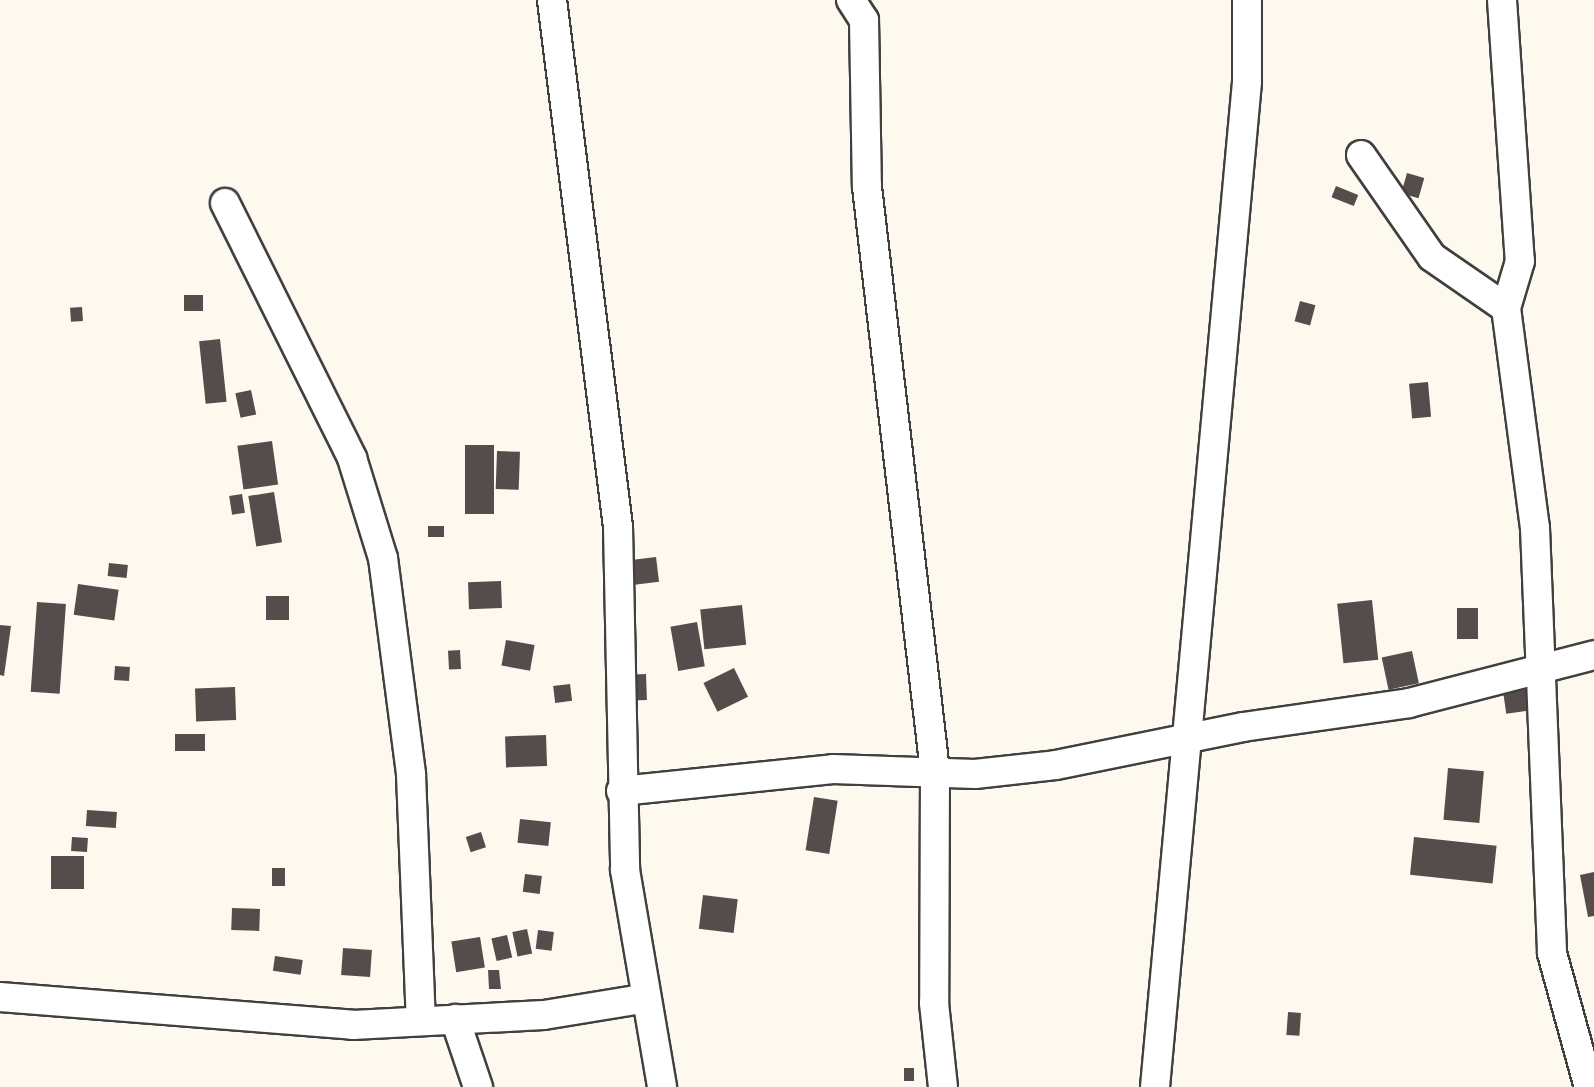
<!DOCTYPE html>
<html>
<head>
<meta charset="utf-8">
<style>
  body { margin:0 }
  #map { position:relative; width:1594px; height:1087px; overflow:hidden; background:#fdf9ef; font-family:Bitter,serif }
  div>[style] { position:absolute }
  .building>* { inset:0; background:#544d4b; transform-origin:0 0 }
  .roads { filter:drop-shadow(2px 0 #404040) drop-shadow(-2px 0 #404040) drop-shadow(0 2px #404040) drop-shadow(0 -2px #404040) }
  .street>* { height:28px; margin:-14px; padding:0 14px; transform-origin:14px; border-radius:14px; background:#fff }
  span { translate:-50% -50%; white-space:nowrap; text-align:center; line-height:1.15; -webkit-text-stroke:8px #fff; paint-order:stroke }
</style>
</head>
<body>
<div id="map">
  <div class="building">
    <i style="left:1407px;top:173px;width:18px;height:21px;rotate:16deg"></i>
    <i style="left:1336px;top:186px;width:24px;height:12px;rotate:22deg"></i>
    <i style="left:203px;top:295px;width:16px;height:19px;rotate:90deg"></i>
    <i style="left:1300px;top:301px;width:16px;height:21px;rotate:15deg"></i>
    <i style="left:82px;top:307px;width:14px;height:12px;rotate:86deg"></i>
    <i style="left:220px;top:339px;width:63px;height:21px;rotate:84deg"></i>
    <i style="left:1428px;top:382px;width:35px;height:19px;rotate:85deg"></i>
    <i style="left:251px;top:390px;width:25px;height:16px;rotate:78deg"></i>
    <i style="left:272px;top:441px;width:44px;height:35px;rotate:82deg"></i>
    <i style="left:465px;top:445px;width:29px;height:69px"></i>
    <i style="left:497px;top:451px;width:23px;height:38px;rotate:2deg"></i>
    <i style="left:274px;top:492px;width:51px;height:26px;rotate:81deg"></i>
    <i style="left:242px;top:494px;width:19px;height:13px;rotate:81deg"></i>
    <i style="left:428px;top:526px;width:16px;height:11px"></i>
    <i style="left:656px;top:557px;width:25px;height:35px;rotate:83deg"></i>
    <i style="left:109px;top:563px;width:19px;height:13px;rotate:6deg"></i>
    <i style="left:501px;top:581px;width:27px;height:33px;rotate:88deg"></i>
    <i style="left:78px;top:584px;width:41px;height:31px;rotate:8deg"></i>
    <i style="left:266px;top:596px;width:23px;height:24px"></i>
    <i style="left:1372px;top:600px;width:60px;height:35px;rotate:84deg"></i>
    <i style="left:37px;top:602px;width:29px;height:90px;rotate:4deg"></i>
    <i style="left:742px;top:605px;width:40px;height:42px;rotate:84deg"></i>
    <i style="left:1457px;top:608px;width:21px;height:31px"></i>
    <i style="left:697px;top:622px;width:45px;height:27px;rotate:80deg"></i>
    <i style="clip-path:polygon(0 625px,11px 626px,4px 676px,0 675px)"></i>
    <i style="left:506px;top:640px;width:29px;height:26px;rotate:10deg"></i>
    <i style="left:460px;top:650px;width:19px;height:12px;rotate:87deg"></i>
    <i style="left:1412px;top:651px;width:33px;height:31px;rotate:78deg"></i>
    <i style="left:115px;top:666px;width:15px;height:14px;rotate:4deg"></i>
    <i style="left:734px;top:668px;width:32px;height:34px;rotate:64deg"></i>
    <i style="left:646px;top:674px;width:26px;height:18px;rotate:88deg"></i>
    <i style="left:570px;top:684px;width:17px;height:17px;rotate:83deg"></i>
    <i style="left:235px;top:687px;width:33px;height:40px;rotate:88deg"></i>
    <i style="left:1532px;top:689px;width:21px;height:29px;rotate:82deg"></i>
    <i style="left:175px;top:734px;width:30px;height:17px"></i>
    <i style="left:546px;top:735px;width:31px;height:41px;rotate:88deg"></i>
    <i style="left:1448px;top:768px;width:36px;height:52px;rotate:5deg"></i>
    <i style="left:814px;top:797px;width:24px;height:54px;rotate:9deg"></i>
    <i style="left:87px;top:810px;width:30px;height:16px;rotate:4deg"></i>
    <i style="left:520px;top:819px;width:31px;height:24px;rotate:6deg"></i>
    <i style="left:481px;top:832px;width:16px;height:16px;rotate:72deg"></i>
    <i style="left:72px;top:837px;width:16px;height:14px;rotate:4deg"></i>
    <i style="left:1414px;top:837px;width:83px;height:38px;rotate:6deg"></i>
    <i style="left:51px;top:856px;width:33px;height:33px"></i>
    <i style="left:272px;top:868px;width:13px;height:18px"></i>
    <i style="clip-path:polygon(1594px 872px,1594px 916px,1588px 917px,1580px 875px)"></i>
    <i style="left:525px;top:874px;width:17px;height:18px;rotate:7deg"></i>
    <i style="left:703px;top:895px;width:35px;height:34px;rotate:7deg"></i>
    <i style="left:232px;top:908px;width:28px;height:22px;rotate:2deg"></i>
    <i style="left:527px;top:929px;width:25px;height:15px;rotate:78deg"></i>
    <i style="left:538px;top:930px;width:16px;height:19px;rotate:7deg"></i>
    <i style="left:507px;top:935px;width:23px;height:16px;rotate:77deg"></i>
    <i style="left:480px;top:937px;width:31px;height:29px;rotate:81deg"></i>
    <i style="left:343px;top:948px;width:29px;height:27px;rotate:4deg"></i>
    <i style="left:275px;top:956px;width:28px;height:15px;rotate:8deg"></i>
    <i style="clip-path:polygon(488px 970px,499px 970px,501px 989px,489px 989px)"></i>
    <i style="left:1288px;top:1012px;width:13px;height:23px;rotate:4deg"></i>
    <i style="left:904px;top:1068px;width:10px;height:13px"></i>
  </div>
  <div class="roads">
    <div class="street">
      <i style="left:552px;top:0;width:531px;rotate:82.86deg"></i>
      <i style="left:618px;top:527px;width:343px;rotate:88.8deg"></i>
      <i style="left:625px;top:870px;width:220px;rotate:80.3deg"></i>
      <i style="left:851px;top:0;width:24px;rotate:57deg"></i>
      <i style="left:864px;top:20px;width:167px;rotate:89deg"></i>
      <i style="left:867px;top:187px;width:588px;rotate:83.36deg"></i>
      <i style="left:935px;top:771px;width:232px;rotate:90.2deg"></i>
      <i style="left:934px;top:1003px;width:84px;rotate:83.9deg"></i>
      <i style="left:1502px;top:0;width:262px;rotate:86.1deg"></i>
      <i style="left:1520px;top:261px;width:49px;rotate:106.6deg"></i>
      <i style="left:1506px;top:308px;width:222px;rotate:82.5deg"></i>
      <i style="left:1535px;top:528px;width:425px;rotate:87.7deg"></i>
      <i style="left:1552px;top:953px;width:139px;rotate:74.6deg"></i>
      <i style="left:1361px;top:155px;width:124px;rotate:55.2deg"></i>
      <i style="left:1432px;top:257px;width:90px;rotate:34.6deg"></i>
      <i style="left:225px;top:203px;width:285px;rotate:63.5deg"></i>
      <i style="left:352px;top:458px;width:105px;rotate:72.8deg"></i>
      <i style="left:383px;top:558px;width:219px;rotate:82.6deg"></i>
      <i style="left:411px;top:775px;width:246px;rotate:87.7deg"></i>
      <i style="left:621px;top:791px;width:213px;rotate:-5.9deg"></i>
      <i style="left:833px;top:769px;width:142px;rotate:2deg"></i>
      <i style="left:975px;top:774px;width:81px;rotate:-6.3deg"></i>
      <i style="left:1056px;top:765px;width:191px;rotate:-11.5deg"></i>
      <i style="left:1243px;top:727px;width:168px;rotate:-8.2deg"></i>
      <i style="left:1409px;top:703px;width:191px;rotate:-14.5deg"></i>
      <i style="left:0;top:997px;width:354px;rotate:4.5deg"></i>
      <i style="left:353px;top:1025px;width:191px;rotate:-3deg"></i>
      <i style="left:544px;top:1015px;width:99px;rotate:-9.3deg"></i>
      <i style="left:455px;top:1019px;width:72px;rotate:71.3deg"></i>
      <i style="left:1155px;top:1087px;width:1010px;rotate:-84.77deg"></i>
      <i style="left:1247px;top:81px;width:81px;rotate:-90deg"></i>
    </div>
  </div>
</div>
</body>
</html>
